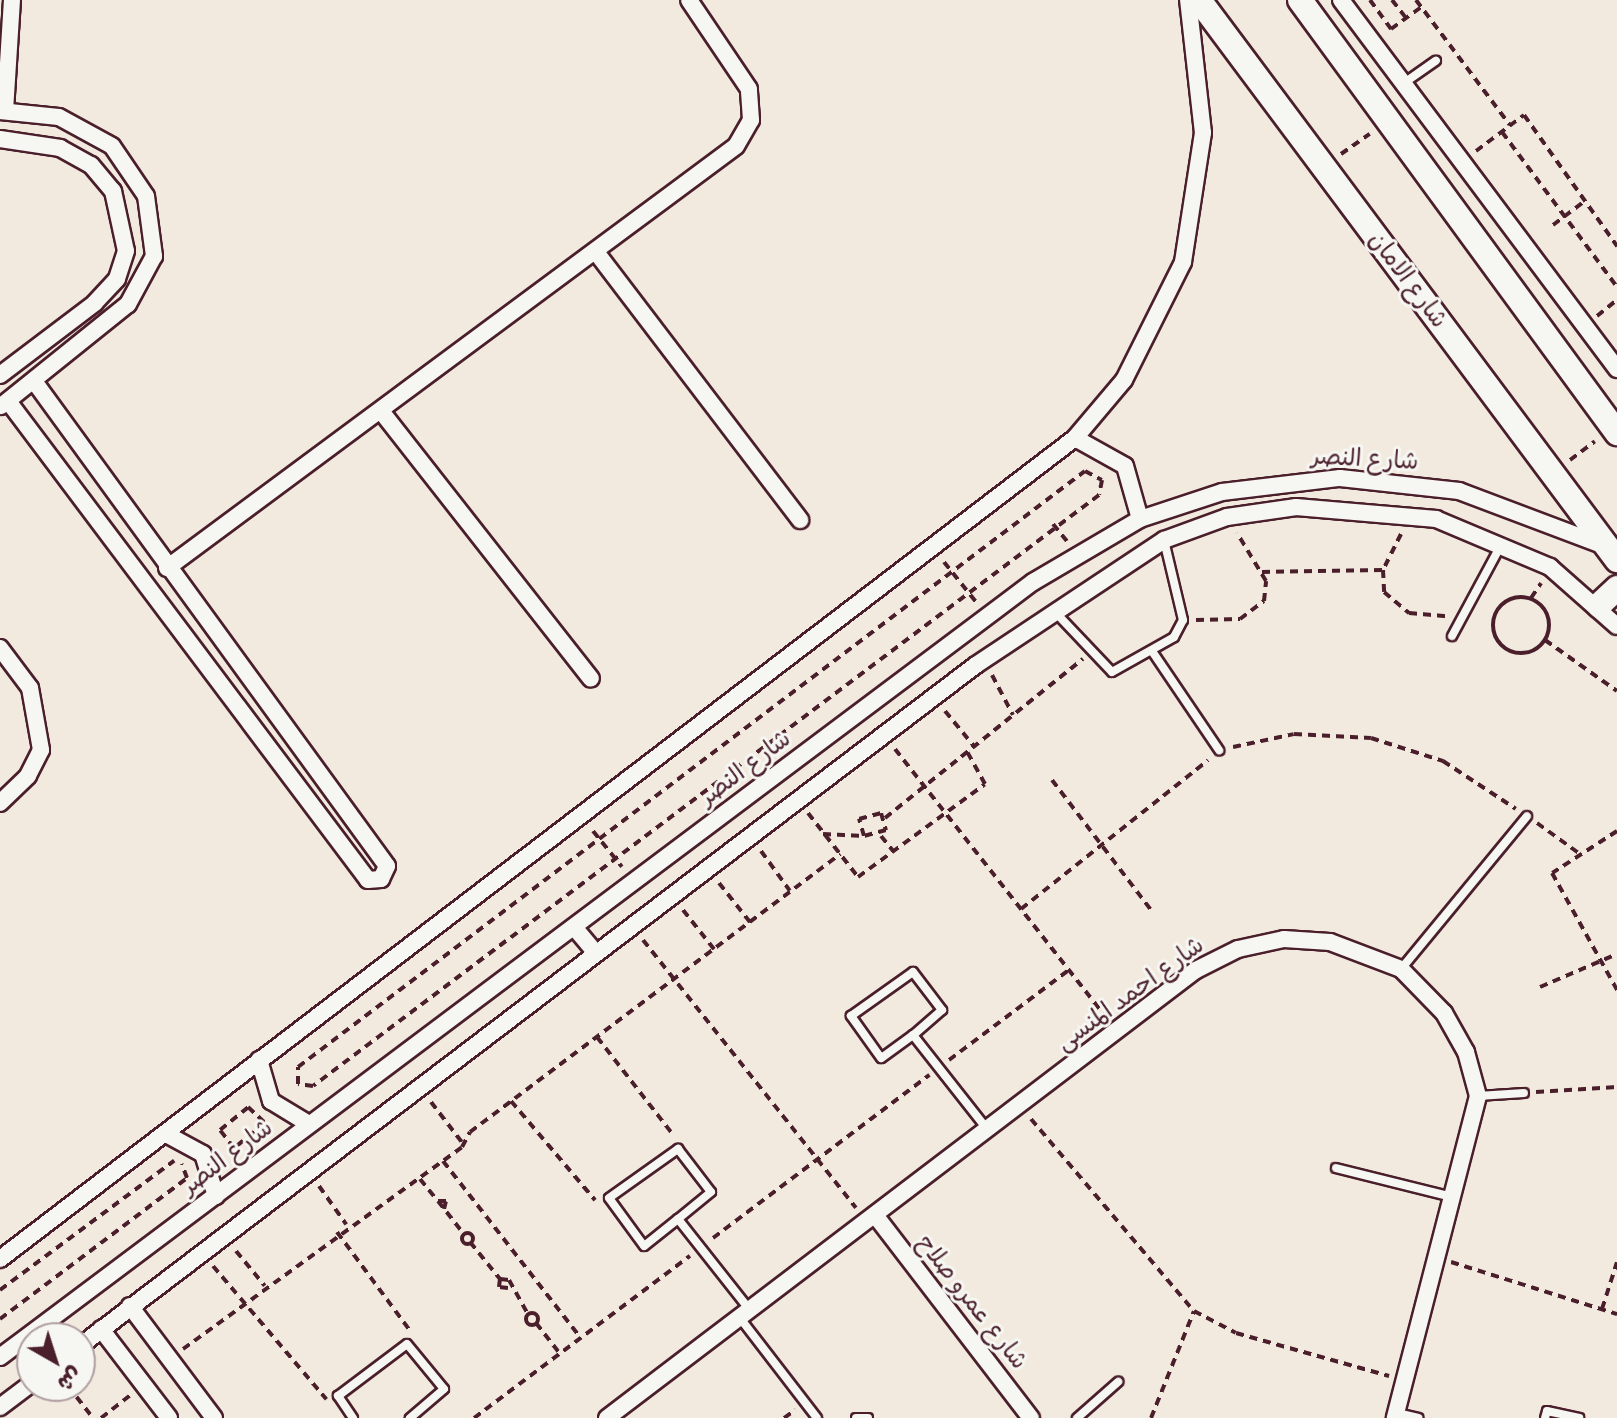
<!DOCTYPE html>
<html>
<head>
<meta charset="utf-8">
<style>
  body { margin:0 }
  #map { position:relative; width:1617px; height:1418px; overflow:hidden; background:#f2eadf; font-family:Pangolin,"Playpen Sans Arabic",sans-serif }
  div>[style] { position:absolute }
  .path>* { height:4px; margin-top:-2px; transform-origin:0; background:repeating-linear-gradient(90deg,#4a1f2b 0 8px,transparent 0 14px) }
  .path>.ring { margin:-2px; padding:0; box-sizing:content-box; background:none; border:4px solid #4a1f2b; border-radius:50% }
  .roads { filter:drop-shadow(2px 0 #4a1f2b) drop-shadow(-2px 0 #4a1f2b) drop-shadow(0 2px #4a1f2b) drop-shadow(0 -2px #4a1f2b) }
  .lane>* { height:8px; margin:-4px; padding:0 4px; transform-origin:4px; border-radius:4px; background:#f6f6f2 }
  .street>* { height:16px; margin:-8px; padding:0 8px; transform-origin:8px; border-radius:8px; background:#f6f6f2 }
  .secondary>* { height:24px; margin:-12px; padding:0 12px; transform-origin:12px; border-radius:12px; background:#f6f6f2 }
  span { translate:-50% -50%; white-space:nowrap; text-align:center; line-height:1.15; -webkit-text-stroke:6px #f6f6f2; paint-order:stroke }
  .street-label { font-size:24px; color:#4a1f2b }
  .north { position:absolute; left:16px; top:1322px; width:80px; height:80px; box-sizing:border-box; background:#f6f6f2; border:2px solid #b1a0a2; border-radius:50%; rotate:141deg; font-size:22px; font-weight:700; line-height:32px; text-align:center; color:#4a1f2b }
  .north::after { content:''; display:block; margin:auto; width:28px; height:36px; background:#4a1f2b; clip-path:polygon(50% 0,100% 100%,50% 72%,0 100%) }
</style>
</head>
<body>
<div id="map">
  <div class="path">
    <i style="left:1370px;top:0;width:36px;rotate:54deg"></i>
    <i style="left:1391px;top:29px;width:37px;rotate:-36deg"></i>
    <i style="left:1392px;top:0;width:23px;rotate:52deg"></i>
    <i style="left:1416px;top:0;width:156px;rotate:53.1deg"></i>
    <i style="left:1502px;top:132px;width:193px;rotate:53.4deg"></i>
    <i style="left:1476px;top:151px;width:60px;rotate:-36.9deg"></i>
    <i style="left:1524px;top:115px;width:161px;rotate:54.6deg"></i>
    <i style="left:1341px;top:154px;width:35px;rotate:-35deg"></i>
    <i style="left:1553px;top:225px;width:40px;rotate:-37deg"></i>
    <i style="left:1597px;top:316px;width:26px;rotate:-39deg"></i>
    <i style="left:1570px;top:460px;width:31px;rotate:-37deg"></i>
    <i style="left:1085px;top:471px;width:19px;rotate:28deg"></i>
    <i style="left:1102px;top:480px;width:15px;rotate:101deg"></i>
    <i style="left:1099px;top:495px;width:983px;rotate:143.06deg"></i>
    <i style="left:313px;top:1086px;width:15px;rotate:-172deg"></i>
    <i style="left:298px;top:1084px;width:17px;rotate:-90deg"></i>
    <i style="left:298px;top:1067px;width:987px;rotate:-37.14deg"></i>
    <i style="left:1053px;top:524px;width:22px;rotate:51deg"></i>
    <i style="left:1401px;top:534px;width:40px;rotate:116.6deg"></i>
    <i style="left:1383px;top:570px;width:22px;rotate:87deg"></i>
    <i style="left:1384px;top:592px;width:33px;rotate:40deg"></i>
    <i style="left:1409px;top:613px;width:38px;rotate:5deg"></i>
    <i style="left:944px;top:562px;width:51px;rotate:51.3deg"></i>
    <i style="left:1262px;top:572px;width:121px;rotate:-0.9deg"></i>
    <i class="ring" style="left:1493px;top:597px;width:52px;height:52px"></i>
    <i style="left:1531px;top:598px;width:18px;rotate:-56deg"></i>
    <i style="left:1196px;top:620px;width:44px;rotate:-1.3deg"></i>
    <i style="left:1240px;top:619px;width:30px;rotate:-37deg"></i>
    <i style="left:1264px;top:601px;width:20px;rotate:-84deg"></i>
    <i style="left:1266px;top:581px;width:56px;rotate:-121.1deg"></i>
    <i style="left:1545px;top:640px;width:88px;rotate:35.3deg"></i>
    <i style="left:992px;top:675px;width:45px;rotate:62.3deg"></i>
    <i style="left:945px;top:711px;width:45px;rotate:50.4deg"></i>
    <i style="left:1233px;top:747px;width:62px;rotate:-12deg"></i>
    <i style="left:1294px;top:734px;width:77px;rotate:3deg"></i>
    <i style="left:1371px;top:738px;width:76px;rotate:17.7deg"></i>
    <i style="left:1443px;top:761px;width:87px;rotate:33.3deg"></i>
    <i style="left:895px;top:749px;width:340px;rotate:51.8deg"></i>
    <i style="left:1052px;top:780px;width:163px;rotate:52.7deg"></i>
    <i style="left:808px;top:813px;width:81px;rotate:52deg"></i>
    <i style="left:858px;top:877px;width:157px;rotate:-36.2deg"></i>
    <i style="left:985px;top:784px;width:37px;rotate:-119deg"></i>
    <i style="left:885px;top:818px;width:254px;rotate:-38.8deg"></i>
    <i style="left:1537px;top:823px;width:53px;rotate:35.8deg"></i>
    <i style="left:593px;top:831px;width:46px;rotate:51.1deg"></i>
    <i style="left:1617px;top:831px;width:77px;rotate:147.1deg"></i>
    <i style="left:1552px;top:873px;width:134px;rotate:60.9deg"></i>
    <i style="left:823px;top:834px;width:41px;rotate:2.8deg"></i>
    <i style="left:864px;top:836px;width:18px;rotate:-106deg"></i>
    <i style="left:859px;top:819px;width:23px;rotate:-15deg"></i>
    <i style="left:881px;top:813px;width:18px;rotate:74deg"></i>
    <i style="left:886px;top:830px;width:23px;rotate:165deg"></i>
    <i style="left:881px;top:836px;width:19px;rotate:51deg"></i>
    <i style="left:761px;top:851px;width:49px;rotate:54.1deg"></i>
    <i style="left:719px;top:883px;width:50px;rotate:51.5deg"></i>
    <i style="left:1021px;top:909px;width:239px;rotate:-38.5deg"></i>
    <i style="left:683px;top:910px;width:50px;rotate:51.5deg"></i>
    <i style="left:643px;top:940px;width:342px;rotate:51.5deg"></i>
    <i style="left:1540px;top:987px;width:84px;rotate:-23.2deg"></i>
    <i style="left:597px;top:1037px;width:125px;rotate:52.1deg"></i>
    <i style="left:949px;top:1060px;width:150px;rotate:-36.9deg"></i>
    <i style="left:1536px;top:1092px;width:81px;rotate:-3.5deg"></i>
    <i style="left:511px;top:1101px;width:130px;rotate:49.7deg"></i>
    <i style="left:431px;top:1102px;width:54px;rotate:52.5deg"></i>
    <i style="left:248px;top:1107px;width:23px;rotate:43deg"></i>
    <i style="left:265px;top:1123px;width:40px;rotate:141deg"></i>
    <i style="left:234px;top:1148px;width:23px;rotate:-128deg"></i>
    <i style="left:220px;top:1130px;width:36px;rotate:-39deg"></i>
    <i style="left:1031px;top:1119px;width:252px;rotate:49.7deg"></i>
    <i style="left:1194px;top:1311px;width:47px;rotate:27.6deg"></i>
    <i style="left:1236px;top:1333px;width:159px;rotate:15.7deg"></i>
    <i style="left:443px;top:1161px;width:224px;rotate:52.1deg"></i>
    <i style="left:420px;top:1179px;width:28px;rotate:51deg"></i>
    <i style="left:319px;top:1186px;width:47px;rotate:54.6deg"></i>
    <i style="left:444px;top:1209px;width:8px;rotate:-76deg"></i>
    <i style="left:446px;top:1201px;width:8px;rotate:180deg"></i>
    <i style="left:438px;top:1201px;width:41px;rotate:52deg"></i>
    <i style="left:337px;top:1232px;width:124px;rotate:53.5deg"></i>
    <i class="ring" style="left:461.5px;top:1232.5px;width:7px;height:7px"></i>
    <i style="left:713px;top:1238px;width:271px;rotate:-37deg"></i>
    <i style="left:470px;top:1242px;width:48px;rotate:51deg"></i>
    <i style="left:236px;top:1251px;width:45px;rotate:50.4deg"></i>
    <i style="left:1451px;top:1262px;width:174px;rotate:17.4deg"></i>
    <i style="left:213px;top:1266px;width:175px;rotate:49.6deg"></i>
    <i style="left:508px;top:1288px;width:9px;rotate:-174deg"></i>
    <i style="left:499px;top:1287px;width:8px;rotate:-83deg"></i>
    <i style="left:500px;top:1279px;width:9px;rotate:6deg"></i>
    <i style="left:509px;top:1280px;width:39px;rotate:61deg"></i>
    <i style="left:0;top:1290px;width:217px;rotate:-36.6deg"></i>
    <i style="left:1602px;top:1309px;width:49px;rotate:-72.3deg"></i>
    <i class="ring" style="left:526px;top:1313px;width:8px;height:8px"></i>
    <i style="left:0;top:1319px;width:234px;rotate:-37deg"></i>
    <i style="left:187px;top:1178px;width:15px;rotate:-110deg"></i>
    <i style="left:536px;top:1323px;width:39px;rotate:52deg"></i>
    <i style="left:183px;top:1349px;width:344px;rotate:-35.9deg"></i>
    <i style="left:462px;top:1147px;width:17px;rotate:-62deg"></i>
    <i style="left:470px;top:1132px;width:463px;rotate:-36.9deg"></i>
    <i style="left:68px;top:1386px;width:41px;rotate:52deg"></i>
    <i style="left:101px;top:1418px;width:37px;rotate:-38deg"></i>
    <i style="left:474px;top:1418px;width:270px;rotate:-36.9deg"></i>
    <i style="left:784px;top:1418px;width:14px;rotate:-36deg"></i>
    <i style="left:1151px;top:1418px;width:115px;rotate:-68.1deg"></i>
  </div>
  <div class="roads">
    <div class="lane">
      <i style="left:1404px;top:83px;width:39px;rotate:-35deg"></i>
      <i style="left:1056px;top:613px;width:81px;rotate:46.5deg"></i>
      <i style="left:1112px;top:672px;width:71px;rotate:-29.4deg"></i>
      <i style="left:1174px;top:637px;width:19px;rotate:-62deg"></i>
      <i style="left:1183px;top:620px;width:82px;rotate:-103.4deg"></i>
      <i style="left:1452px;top:636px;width:101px;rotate:-61.7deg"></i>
      <i style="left:1152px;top:651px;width:120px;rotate:55.9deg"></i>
      <i style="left:1401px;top:969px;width:198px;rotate:-50.5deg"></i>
      <i style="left:913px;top:1035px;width:39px;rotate:144deg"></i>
      <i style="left:881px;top:1058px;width:52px;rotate:-125.5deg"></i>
      <i style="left:851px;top:1016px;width:76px;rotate:-35.4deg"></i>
      <i style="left:913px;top:972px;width:48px;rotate:52.7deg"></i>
      <i style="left:942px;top:1010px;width:38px;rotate:139deg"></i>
      <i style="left:913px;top:1035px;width:120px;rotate:51.8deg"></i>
      <i style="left:1478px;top:1096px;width:46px;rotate:-3.7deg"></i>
      <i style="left:1336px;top:1168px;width:120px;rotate:14deg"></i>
      <i style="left:678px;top:1219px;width:43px;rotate:141.5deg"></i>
      <i style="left:644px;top:1246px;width:59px;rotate:-126.1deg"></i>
      <i style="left:609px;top:1198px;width:85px;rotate:-35.4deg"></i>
      <i style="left:678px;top:1149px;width:54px;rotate:52.5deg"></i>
      <i style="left:711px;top:1192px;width:43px;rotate:140.7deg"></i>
      <i style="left:678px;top:1219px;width:115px;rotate:51.7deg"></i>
      <i style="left:740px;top:1318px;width:126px;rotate:52.4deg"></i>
      <i style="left:1397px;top:1413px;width:22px;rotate:13deg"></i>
      <i style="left:353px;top:1418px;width:27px;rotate:-124deg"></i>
      <i style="left:338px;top:1396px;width:86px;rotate:-37deg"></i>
      <i style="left:407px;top:1344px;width:58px;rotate:50.6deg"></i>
      <i style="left:444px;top:1389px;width:45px;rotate:139.5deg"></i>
      <i style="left:856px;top:1418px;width:12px"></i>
      <i style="left:1077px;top:1418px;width:55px;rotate:-41.3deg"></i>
      <i style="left:1545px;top:1418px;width:7px;rotate:-74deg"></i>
      <i style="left:1547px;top:1411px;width:33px;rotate:12deg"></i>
    </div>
    <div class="street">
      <i style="left:1341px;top:0;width:461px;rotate:53.2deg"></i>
      <i style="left:0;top:111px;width:59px;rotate:5.8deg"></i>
      <i style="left:59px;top:117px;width:60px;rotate:28.7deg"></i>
      <i style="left:112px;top:146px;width:60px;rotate:55.8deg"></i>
      <i style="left:146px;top:196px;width:61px;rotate:82.4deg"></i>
      <i style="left:154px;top:256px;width:55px;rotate:118.4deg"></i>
      <i style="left:128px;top:304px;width:163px;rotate:141.2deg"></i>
      <i style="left:5px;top:111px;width:111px;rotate:-86.4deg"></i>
      <i style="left:0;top:139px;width:61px;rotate:8.5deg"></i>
      <i style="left:60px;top:148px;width:35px;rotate:29deg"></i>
      <i style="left:91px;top:165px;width:34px;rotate:50deg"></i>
      <i style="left:113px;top:191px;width:61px;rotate:77.8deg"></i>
      <i style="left:126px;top:251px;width:29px;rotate:108deg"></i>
      <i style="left:117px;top:279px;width:33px;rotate:133deg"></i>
      <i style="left:95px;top:303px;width:119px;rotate:142.8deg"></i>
      <i style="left:596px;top:252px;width:337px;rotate:52.7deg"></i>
      <i style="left:8px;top:401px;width:599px;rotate:53.07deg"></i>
      <i style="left:368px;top:880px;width:13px;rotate:-4deg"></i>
      <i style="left:381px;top:879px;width:14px;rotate:-65deg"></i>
      <i style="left:387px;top:866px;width:600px;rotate:-126.05deg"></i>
      <i style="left:381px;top:411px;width:340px;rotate:51.9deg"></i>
      <i style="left:1075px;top:438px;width:57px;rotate:29.2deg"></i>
      <i style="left:1125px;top:466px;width:55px;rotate:74.2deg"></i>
      <i style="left:167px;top:568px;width:708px;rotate:-36.56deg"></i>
      <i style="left:736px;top:146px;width:30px;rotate:-60deg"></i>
      <i style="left:751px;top:120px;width:31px;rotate:-94deg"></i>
      <i style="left:749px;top:89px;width:107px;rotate:-124deg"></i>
      <i style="left:0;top:648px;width:50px;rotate:53.1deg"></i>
      <i style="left:30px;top:688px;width:63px;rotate:79.9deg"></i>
      <i style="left:41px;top:750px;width:29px;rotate:117deg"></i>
      <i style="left:28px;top:776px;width:39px;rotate:136deg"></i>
      <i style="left:574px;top:927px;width:34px;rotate:50deg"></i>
      <i style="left:259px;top:1060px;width:43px;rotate:73.7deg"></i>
      <i style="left:271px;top:1101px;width:44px;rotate:31.2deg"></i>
      <i style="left:166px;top:1134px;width:42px;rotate:28.4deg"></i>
      <i style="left:203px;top:1154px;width:44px;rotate:72.8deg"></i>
      <i style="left:875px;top:1215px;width:256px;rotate:52.5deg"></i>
      <i style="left:0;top:1259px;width:1353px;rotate:-37.37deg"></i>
      <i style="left:1075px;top:438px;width:76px;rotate:-49.8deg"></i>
      <i style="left:1124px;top:380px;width:132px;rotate:-63.4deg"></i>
      <i style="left:1183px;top:262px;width:131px;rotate:-81.2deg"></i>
      <i style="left:1203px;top:133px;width:134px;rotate:-96.4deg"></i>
      <i style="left:130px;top:1306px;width:140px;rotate:53.1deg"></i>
      <i style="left:101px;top:1329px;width:112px;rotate:52.6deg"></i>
      <i style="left:80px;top:1346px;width:1125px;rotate:-37.24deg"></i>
      <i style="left:976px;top:665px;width:226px;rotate:-33.6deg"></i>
      <i style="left:1164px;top:540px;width:67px;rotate:-20.1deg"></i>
      <i style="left:1227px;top:517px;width:70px;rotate:-8.2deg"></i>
      <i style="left:1296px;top:507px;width:141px;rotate:4.9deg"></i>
      <i style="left:1436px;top:519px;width:124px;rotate:22.8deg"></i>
      <i style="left:1550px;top:567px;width:89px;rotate:41.4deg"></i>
      <i style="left:0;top:1357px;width:1291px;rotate:-36.88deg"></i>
      <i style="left:1033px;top:582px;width:124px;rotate:-30.5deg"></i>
      <i style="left:1140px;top:519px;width:86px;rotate:-18.2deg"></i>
      <i style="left:1222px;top:492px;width:119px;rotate:-6.8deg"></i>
      <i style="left:1340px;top:478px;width:120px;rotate:6.2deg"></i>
      <i style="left:1459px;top:491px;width:153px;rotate:20.7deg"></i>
      <i style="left:0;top:1407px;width:40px;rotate:-37deg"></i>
      <i style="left:607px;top:1418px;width:740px;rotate:-37.26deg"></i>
      <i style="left:1196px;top:970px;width:47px;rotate:-26.6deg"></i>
      <i style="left:1238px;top:949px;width:47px;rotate:-12.3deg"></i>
      <i style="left:1284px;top:939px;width:46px;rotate:3.7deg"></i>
      <i style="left:1330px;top:942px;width:76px;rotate:20.8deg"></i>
      <i style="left:1401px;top:969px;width:62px;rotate:45.7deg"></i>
      <i style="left:1444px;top:1013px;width:45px;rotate:60.6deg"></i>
      <i style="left:1466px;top:1052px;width:46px;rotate:74.7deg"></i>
      <i style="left:1478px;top:1096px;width:333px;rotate:104.5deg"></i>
    </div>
    <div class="secondary">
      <i style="left:1199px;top:0;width:699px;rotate:53.26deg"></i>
      <i style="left:1300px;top:0;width:537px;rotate:53.79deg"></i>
      <i style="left:1599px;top:605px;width:25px;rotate:-43deg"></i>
    </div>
  </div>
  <div class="street-label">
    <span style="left:1408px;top:280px;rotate:53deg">شارع الامان</span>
    <span style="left:1365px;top:459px;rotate:3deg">شارع النصر</span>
    <span style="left:745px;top:768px;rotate:-37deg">شارع النصر</span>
    <span style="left:1130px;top:994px;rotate:-36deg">شارع احمد المنسى</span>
    <span style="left:227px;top:1157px;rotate:-37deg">شارع النصر</span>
    <span style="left:972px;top:1302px;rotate:52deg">شارع عمرو صلاح</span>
  </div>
  <div class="north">ش</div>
</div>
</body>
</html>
